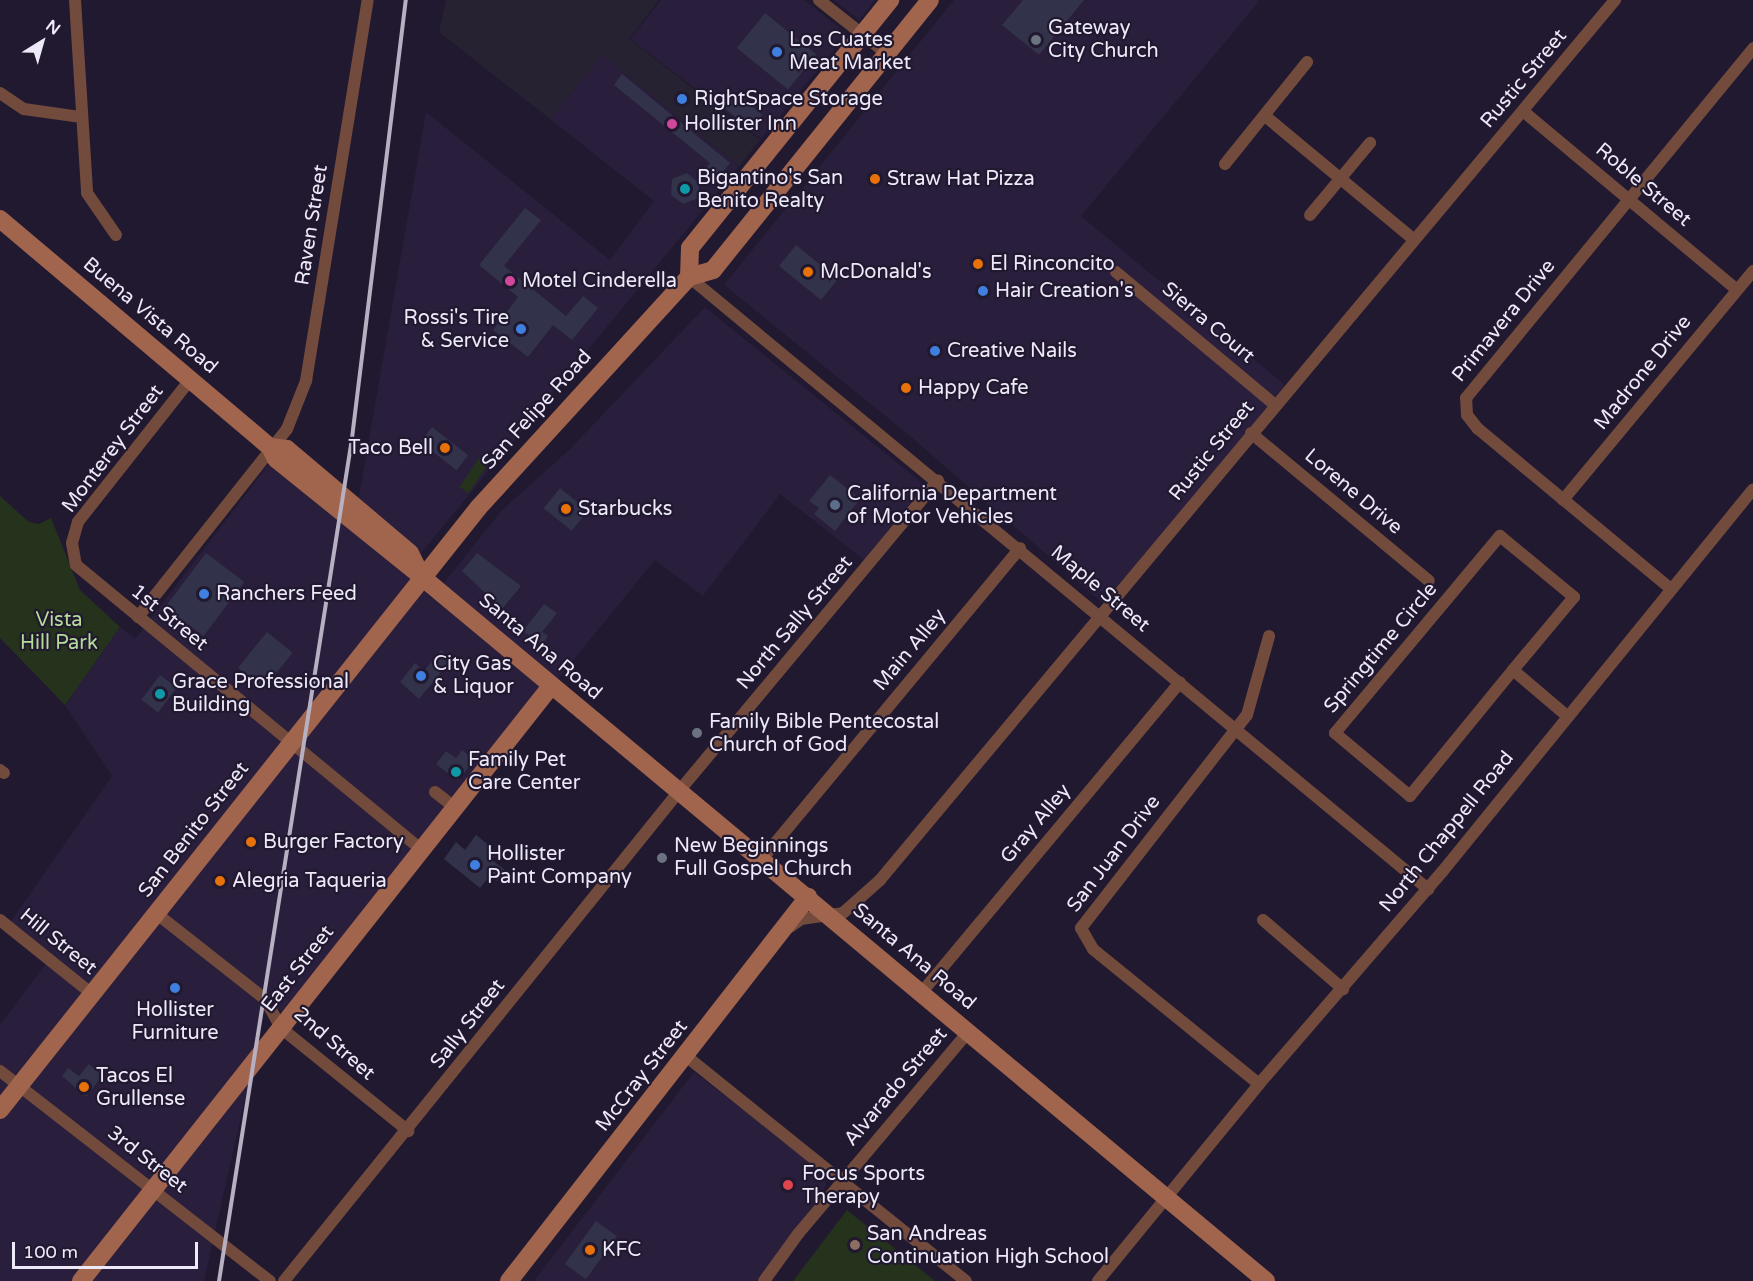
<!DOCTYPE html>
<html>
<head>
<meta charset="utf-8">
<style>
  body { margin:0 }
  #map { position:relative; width:1753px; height:1281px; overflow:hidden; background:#211930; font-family:"Varela Round",sans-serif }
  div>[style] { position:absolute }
  .built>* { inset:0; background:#291e3b }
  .industrial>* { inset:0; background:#272232 }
  .green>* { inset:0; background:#25321c; transform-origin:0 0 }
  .building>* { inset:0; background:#32324b; transform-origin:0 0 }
  .street>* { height:12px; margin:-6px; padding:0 6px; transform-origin:6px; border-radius:6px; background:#724b3d }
  .secondary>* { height:18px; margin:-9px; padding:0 9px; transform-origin:9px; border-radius:9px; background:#a1644d }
  .rail>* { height:4px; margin:-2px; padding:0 2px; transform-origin:2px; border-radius:2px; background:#b6b0c2 }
  .dots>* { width:16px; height:16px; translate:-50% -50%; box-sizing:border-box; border:3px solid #211930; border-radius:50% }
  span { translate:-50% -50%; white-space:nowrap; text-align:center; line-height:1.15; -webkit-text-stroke:4.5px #211930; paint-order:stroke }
  .poi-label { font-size:20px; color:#eee9f9 }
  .left { translate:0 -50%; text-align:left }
  .right { translate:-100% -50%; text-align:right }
  .street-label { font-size:20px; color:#eee9f9 }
  .park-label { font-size:20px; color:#b4db98 }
  .north { position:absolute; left:12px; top:12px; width:60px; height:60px; -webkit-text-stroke:4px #211930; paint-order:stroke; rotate:37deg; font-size:16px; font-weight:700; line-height:24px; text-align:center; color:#eee9f9 }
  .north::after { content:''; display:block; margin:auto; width:21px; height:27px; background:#eee9f9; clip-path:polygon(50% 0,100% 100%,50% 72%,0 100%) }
  .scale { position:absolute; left:12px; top:1242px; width:186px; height:27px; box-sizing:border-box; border:3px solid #eee9f9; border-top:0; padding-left:8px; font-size:18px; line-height:21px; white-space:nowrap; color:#eee9f9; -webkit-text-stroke:4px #211930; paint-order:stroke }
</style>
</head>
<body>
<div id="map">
  <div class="built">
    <i style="clip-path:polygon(661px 0,804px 0,847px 34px,761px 139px,630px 39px)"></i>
    <i style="clip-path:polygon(834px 0,875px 0,859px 20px)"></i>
    <i style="clip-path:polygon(954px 0,1260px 0,1081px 216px,1285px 385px,1107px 607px,910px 436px,724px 285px)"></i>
    <i style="clip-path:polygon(602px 55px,739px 166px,417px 558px,357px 508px,426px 112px,610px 260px,654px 201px,550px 119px)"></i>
    <i style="clip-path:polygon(705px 307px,932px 491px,869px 564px,780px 494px,703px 596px,655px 560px,285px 1014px,267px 1001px,204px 1281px,0 1281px,0 1025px,48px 961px,7px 927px,112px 776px,65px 705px,120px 627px,135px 639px,272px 460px,432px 598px,501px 511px,570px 449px)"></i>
    <i style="clip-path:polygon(694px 1072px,824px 1172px,826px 1186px,764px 1281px,534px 1281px)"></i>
  </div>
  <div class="industrial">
    <i style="clip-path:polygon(446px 0,659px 0,629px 39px,760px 140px,739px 166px,602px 55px,550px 119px,439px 32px)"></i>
  </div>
  <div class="green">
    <i style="left:479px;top:458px;width:11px;height:35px;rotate:34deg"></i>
    <i style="clip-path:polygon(0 496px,29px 522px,39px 524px,51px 518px,80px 590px,120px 627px,65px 705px,0 638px)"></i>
    <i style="clip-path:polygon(847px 1210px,935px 1281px,793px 1281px)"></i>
  </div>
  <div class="building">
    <i style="clip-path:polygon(1023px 0,1084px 0,1039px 55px,1002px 25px)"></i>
    <i style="left:765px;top:13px;width:66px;height:45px;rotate:39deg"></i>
    <i style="clip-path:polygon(622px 74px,730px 163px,715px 182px,703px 171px,710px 163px,614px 85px)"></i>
    <i style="left:737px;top:94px;width:33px;height:19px;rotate:39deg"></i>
    <i style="clip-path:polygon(687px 173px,699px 183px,698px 198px,683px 204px,671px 195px,672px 179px)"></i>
    <i style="clip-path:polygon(525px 208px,541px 220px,504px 266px,566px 316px,583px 296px,598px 308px,572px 340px,553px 325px,528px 357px,493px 330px,518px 297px,479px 265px)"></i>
    <i style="left:796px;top:245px;width:54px;height:27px;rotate:39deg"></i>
    <i style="left:432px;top:427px;width:46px;height:19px;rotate:38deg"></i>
    <i style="clip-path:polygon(830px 475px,860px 499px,835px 531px,814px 514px,819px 508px,809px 501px)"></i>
    <i style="left:560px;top:488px;width:36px;height:26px;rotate:39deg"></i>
    <i style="left:206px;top:553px;width:48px;height:68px;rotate:37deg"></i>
    <i style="clip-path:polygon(477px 553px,521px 586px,502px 609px,462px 571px)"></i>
    <i style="clip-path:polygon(544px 604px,557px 613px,542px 632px,548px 636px,542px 645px,523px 631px)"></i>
    <i style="left:267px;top:632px;width:33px;height:46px;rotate:39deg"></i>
    <i style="clip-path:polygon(441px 650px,452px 659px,419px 699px,400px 682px,415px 663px,424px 671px)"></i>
    <i style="left:160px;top:675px;width:21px;height:31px;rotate:37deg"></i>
    <i style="clip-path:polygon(462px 750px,474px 760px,458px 781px,436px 764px,446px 751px,456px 758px)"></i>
    <i style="clip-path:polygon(476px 835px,497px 852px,492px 860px,505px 870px,497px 881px,490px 876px,480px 888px,444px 859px,456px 842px,465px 850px)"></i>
    <i style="clip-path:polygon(89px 1064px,102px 1076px,86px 1097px,62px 1076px,68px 1068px,79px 1076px)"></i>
    <i style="left:596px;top:1221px;width:26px;height:53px;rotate:36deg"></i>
  </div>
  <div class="street">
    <i style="left:75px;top:0;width:193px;rotate:86.4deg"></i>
    <i style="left:87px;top:193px;width:51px;rotate:55.4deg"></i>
    <i style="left:819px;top:0;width:85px;rotate:38.3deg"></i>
    <i style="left:0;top:93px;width:29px;rotate:34deg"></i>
    <i style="left:24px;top:109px;width:58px;rotate:8deg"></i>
    <i style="left:1523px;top:111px;width:279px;rotate:39.9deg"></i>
    <i style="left:1265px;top:116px;width:192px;rotate:39.7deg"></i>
    <i style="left:1225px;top:164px;width:131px;rotate:-51.2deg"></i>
    <i style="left:1310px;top:215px;width:94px;rotate:-50.2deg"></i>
    <i style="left:1116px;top:272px;width:206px;rotate:39.9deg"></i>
    <i style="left:689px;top:277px;width:960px;rotate:39.63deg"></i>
    <i style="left:190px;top:380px;width:181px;rotate:128.3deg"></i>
    <i style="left:78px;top:522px;width:22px;rotate:106deg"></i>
    <i style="left:72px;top:543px;width:22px;rotate:80deg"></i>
    <i style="left:76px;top:565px;width:450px;rotate:39.5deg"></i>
    <i style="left:1251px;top:433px;width:231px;rotate:39.7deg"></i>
    <i style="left:1563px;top:500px;width:298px;rotate:-50.3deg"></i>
    <i style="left:1671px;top:589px;width:251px;rotate:-140.3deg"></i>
    <i style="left:1478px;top:429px;width:18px;rotate:-128deg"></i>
    <i style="left:1467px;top:415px;width:17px;rotate:-93deg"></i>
    <i style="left:1466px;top:398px;width:453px;rotate:-50.6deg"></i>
    <i style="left:138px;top:617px;width:240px;rotate:-51.6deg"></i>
    <i style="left:287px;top:429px;width:52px;rotate:-68.4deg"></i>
    <i style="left:306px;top:381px;width:386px;rotate:-80.8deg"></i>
    <i style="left:1513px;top:670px;width:163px;rotate:129.3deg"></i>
    <i style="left:1410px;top:796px;width:98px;rotate:-140deg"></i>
    <i style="left:1335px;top:733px;width:257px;rotate:-50.1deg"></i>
    <i style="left:1500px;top:536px;width:96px;rotate:39.5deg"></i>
    <i style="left:1574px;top:597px;width:95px;rotate:129.9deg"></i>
    <i style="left:1513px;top:670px;width:71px;rotate:40.4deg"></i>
    <i style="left:0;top:770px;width:5px;rotate:37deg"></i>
    <i style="left:435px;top:792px;width:28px;rotate:38deg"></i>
    <i style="left:762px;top:859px;width:404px;rotate:-50.3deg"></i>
    <i style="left:157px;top:914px;width:137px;rotate:38.2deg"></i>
    <i style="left:265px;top:999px;width:33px;rotate:61deg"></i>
    <i style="left:281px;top:1028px;width:164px;rotate:39deg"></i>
    <i style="left:0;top:920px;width:118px;rotate:38.8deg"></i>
    <i style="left:1263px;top:920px;width:106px;rotate:40.8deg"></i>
    <i style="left:790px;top:927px;width:14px;rotate:-36deg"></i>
    <i style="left:801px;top:919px;width:42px;rotate:-8.1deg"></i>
    <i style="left:843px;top:913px;width:50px;rotate:-41.7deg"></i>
    <i style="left:880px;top:880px;width:1147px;rotate:-50.13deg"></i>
    <i style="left:922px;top:992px;width:403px;rotate:-50.2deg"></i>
    <i style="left:686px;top:1056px;width:359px;rotate:38.8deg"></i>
    <i style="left:0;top:1071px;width:342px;rotate:37.9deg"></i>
    <i style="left:1259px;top:1084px;width:214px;rotate:-140.9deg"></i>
    <i style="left:1093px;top:949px;width:24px;rotate:-120deg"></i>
    <i style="left:1081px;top:928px;width:270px;rotate:-52.1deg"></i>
    <i style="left:1247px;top:715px;width:82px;rotate:-74.4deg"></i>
    <i style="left:284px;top:1281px;width:631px;rotate:-51.11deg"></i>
    <i style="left:680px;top:790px;width:403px;rotate:-50.2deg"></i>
    <i style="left:764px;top:1281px;width:58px;rotate:-54.1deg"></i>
    <i style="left:798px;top:1234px;width:264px;rotate:-49.9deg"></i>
    <i style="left:1098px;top:1281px;width:254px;rotate:-50.7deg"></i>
    <i style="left:1259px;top:1084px;width:280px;rotate:-49.2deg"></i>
    <i style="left:1442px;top:872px;width:493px;rotate:-50.9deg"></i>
  </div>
  <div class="secondary">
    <i style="left:0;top:219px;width:353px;rotate:40.2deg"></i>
    <i style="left:270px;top:447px;width:13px;rotate:63deg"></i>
    <i style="left:276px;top:459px;width:188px;rotate:38.9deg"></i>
    <i style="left:422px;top:577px;width:27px;rotate:-117deg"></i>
    <i style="left:410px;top:553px;width:161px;rotate:-139.8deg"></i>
    <i style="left:287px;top:449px;width:17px;rotate:-173deg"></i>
    <i style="left:689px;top:277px;width:29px;rotate:-88deg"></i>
    <i style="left:690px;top:248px;width:319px;rotate:-51.1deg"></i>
    <i style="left:422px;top:577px;width:1099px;rotate:39.83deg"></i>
    <i style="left:0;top:1110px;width:770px;rotate:-51.54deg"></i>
    <i style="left:479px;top:507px;width:311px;rotate:-47.6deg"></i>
    <i style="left:689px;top:277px;width:25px;rotate:-16deg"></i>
    <i style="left:713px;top:270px;width:346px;rotate:-51.2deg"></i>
    <i style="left:81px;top:1281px;width:758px;rotate:-51.69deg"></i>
    <i style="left:509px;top:1281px;width:487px;rotate:-52.1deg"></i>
  </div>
  <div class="rail">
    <i style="left:219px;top:1281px;width:853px;rotate:-81.03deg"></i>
    <i style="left:352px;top:438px;width:441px;rotate:-83deg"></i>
  </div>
  <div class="dots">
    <i style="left:1036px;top:40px;background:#6b7280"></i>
    <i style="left:777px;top:52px;background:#3f7fe0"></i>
    <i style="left:682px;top:99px;background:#3f7fe0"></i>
    <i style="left:672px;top:124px;background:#d1479c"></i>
    <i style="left:875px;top:179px;background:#e8710a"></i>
    <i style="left:685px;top:189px;background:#0f9aa8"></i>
    <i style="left:978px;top:264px;background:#e8710a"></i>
    <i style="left:808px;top:272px;background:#e8710a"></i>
    <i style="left:510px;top:281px;background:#d1479c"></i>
    <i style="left:983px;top:291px;background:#3f7fe0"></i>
    <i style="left:521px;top:329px;background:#3f7fe0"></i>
    <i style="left:935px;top:351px;background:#3f7fe0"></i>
    <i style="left:906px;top:388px;background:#e8710a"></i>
    <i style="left:445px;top:448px;background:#e8710a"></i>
    <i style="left:835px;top:505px;background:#5c6f8a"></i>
    <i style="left:566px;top:509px;background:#e8710a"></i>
    <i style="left:204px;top:594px;background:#3f7fe0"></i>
    <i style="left:421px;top:676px;background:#3f7fe0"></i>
    <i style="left:160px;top:694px;background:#0f9aa8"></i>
    <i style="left:697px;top:733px;background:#6b7280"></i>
    <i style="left:456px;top:772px;background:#0f9aa8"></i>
    <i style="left:251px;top:842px;background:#e8710a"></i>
    <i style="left:662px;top:858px;background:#6b7280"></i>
    <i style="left:475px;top:865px;background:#3f7fe0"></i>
    <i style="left:220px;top:881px;background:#e8710a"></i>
    <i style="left:175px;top:988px;background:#3f7fe0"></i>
    <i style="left:84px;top:1087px;background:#e8710a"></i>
    <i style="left:788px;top:1185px;background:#e0444e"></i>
    <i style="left:855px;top:1245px;background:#8d6e63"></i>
    <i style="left:590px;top:1250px;background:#e8710a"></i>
  </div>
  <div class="poi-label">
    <span class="left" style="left:1048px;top:40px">Gateway<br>City Church</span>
    <span class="left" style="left:789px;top:52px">Los Cuates<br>Meat Market</span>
    <span class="left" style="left:694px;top:99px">RightSpace Storage</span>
    <span class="left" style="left:684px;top:124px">Hollister Inn</span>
    <span class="left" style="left:697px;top:190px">Bigantino's San<br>Benito Realty</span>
    <span class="left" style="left:887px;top:179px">Straw Hat Pizza</span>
    <span class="left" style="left:990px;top:264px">El Rinconcito</span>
    <span class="left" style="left:820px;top:272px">McDonald's</span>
    <span class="left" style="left:522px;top:281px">Motel Cinderella</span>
    <span class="left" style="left:995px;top:291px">Hair Creation's</span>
    <span class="right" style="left:509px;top:330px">Rossi's Tire<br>&amp; Service</span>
    <span class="left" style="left:947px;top:351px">Creative Nails</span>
    <span class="left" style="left:918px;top:388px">Happy Cafe</span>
    <span class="right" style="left:433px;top:448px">Taco Bell</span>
    <span class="left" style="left:847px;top:506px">California Department<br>of Motor Vehicles</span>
    <span class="left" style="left:578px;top:509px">Starbucks</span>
    <span class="left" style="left:216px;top:594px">Ranchers Feed</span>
    <span class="left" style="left:433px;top:676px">City Gas<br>&amp; Liquor</span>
    <span class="left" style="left:172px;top:694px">Grace Professional<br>Building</span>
    <span class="left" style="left:709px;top:734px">Family Bible Pentecostal<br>Church of God</span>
    <span class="left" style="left:468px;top:772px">Family Pet<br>Care Center</span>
    <span class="left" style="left:263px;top:842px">Burger Factory</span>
    <span class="left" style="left:674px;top:858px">New Beginnings<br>Full Gospel Church</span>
    <span class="left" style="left:487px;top:866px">Hollister<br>Paint Company</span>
    <span class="left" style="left:232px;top:881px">Alegria Taqueria</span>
    <span style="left:175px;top:1022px">Hollister<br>Furniture</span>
    <span class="left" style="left:96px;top:1088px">Tacos El<br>Grullense</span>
    <span class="left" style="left:802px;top:1186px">Focus Sports<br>Therapy</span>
    <span class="left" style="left:867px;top:1246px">San Andreas<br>Continuation High School</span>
    <span class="left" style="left:602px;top:1250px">KFC</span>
  </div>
  <div class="street-label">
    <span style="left:1524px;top:79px;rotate:-50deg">Rustic Street</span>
    <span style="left:1643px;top:185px;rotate:40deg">Roble Street</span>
    <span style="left:312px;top:225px;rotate:-81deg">Raven Street</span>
    <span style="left:150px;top:316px;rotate:40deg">Buena Vista Road</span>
    <span style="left:1504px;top:321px;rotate:-51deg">Primavera Drive</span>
    <span style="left:1208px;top:323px;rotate:40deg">Sierra Court</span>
    <span style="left:1643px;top:373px;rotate:-51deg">Madrone Drive</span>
    <span style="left:537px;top:410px;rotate:-48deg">San Felipe Road</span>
    <span style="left:113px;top:449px;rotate:-53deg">Monterey Street</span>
    <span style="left:1212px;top:451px;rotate:-51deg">Rustic Street</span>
    <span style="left:1353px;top:492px;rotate:40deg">Lorene Drive</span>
    <span style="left:1100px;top:589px;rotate:40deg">Maple Street</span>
    <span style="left:169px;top:618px;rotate:39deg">1st Street</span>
    <span style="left:795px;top:623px;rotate:-50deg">North Sally Street</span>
    <span style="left:540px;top:647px;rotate:40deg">Santa Ana Road</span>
    <span style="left:1381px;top:648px;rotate:-50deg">Springtime Circle</span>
    <span style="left:910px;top:650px;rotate:-50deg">Main Alley</span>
    <span style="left:1036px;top:824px;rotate:-50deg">Gray Alley</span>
    <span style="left:194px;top:830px;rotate:-52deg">San Benito Street</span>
    <span style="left:1447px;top:832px;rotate:-51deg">North Chappell Road</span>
    <span style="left:1114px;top:854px;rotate:-53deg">San Juan Drive</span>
    <span style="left:58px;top:942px;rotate:39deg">Hill Street</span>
    <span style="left:914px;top:957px;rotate:40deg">Santa Ana Road</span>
    <span style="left:298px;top:969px;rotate:-52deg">East Street</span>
    <span style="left:468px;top:1024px;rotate:-52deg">Sally Street</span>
    <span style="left:334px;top:1044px;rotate:41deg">2nd Street</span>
    <span style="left:642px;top:1076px;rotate:-52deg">McCray Street</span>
    <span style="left:896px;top:1087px;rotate:-50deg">Alvarado Street</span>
    <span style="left:147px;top:1160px;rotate:38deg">3rd Street</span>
  </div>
  <div class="park-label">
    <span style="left:59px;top:632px">Vista<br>Hill Park</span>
  </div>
  <div class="north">N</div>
  <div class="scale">100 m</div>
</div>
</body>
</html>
